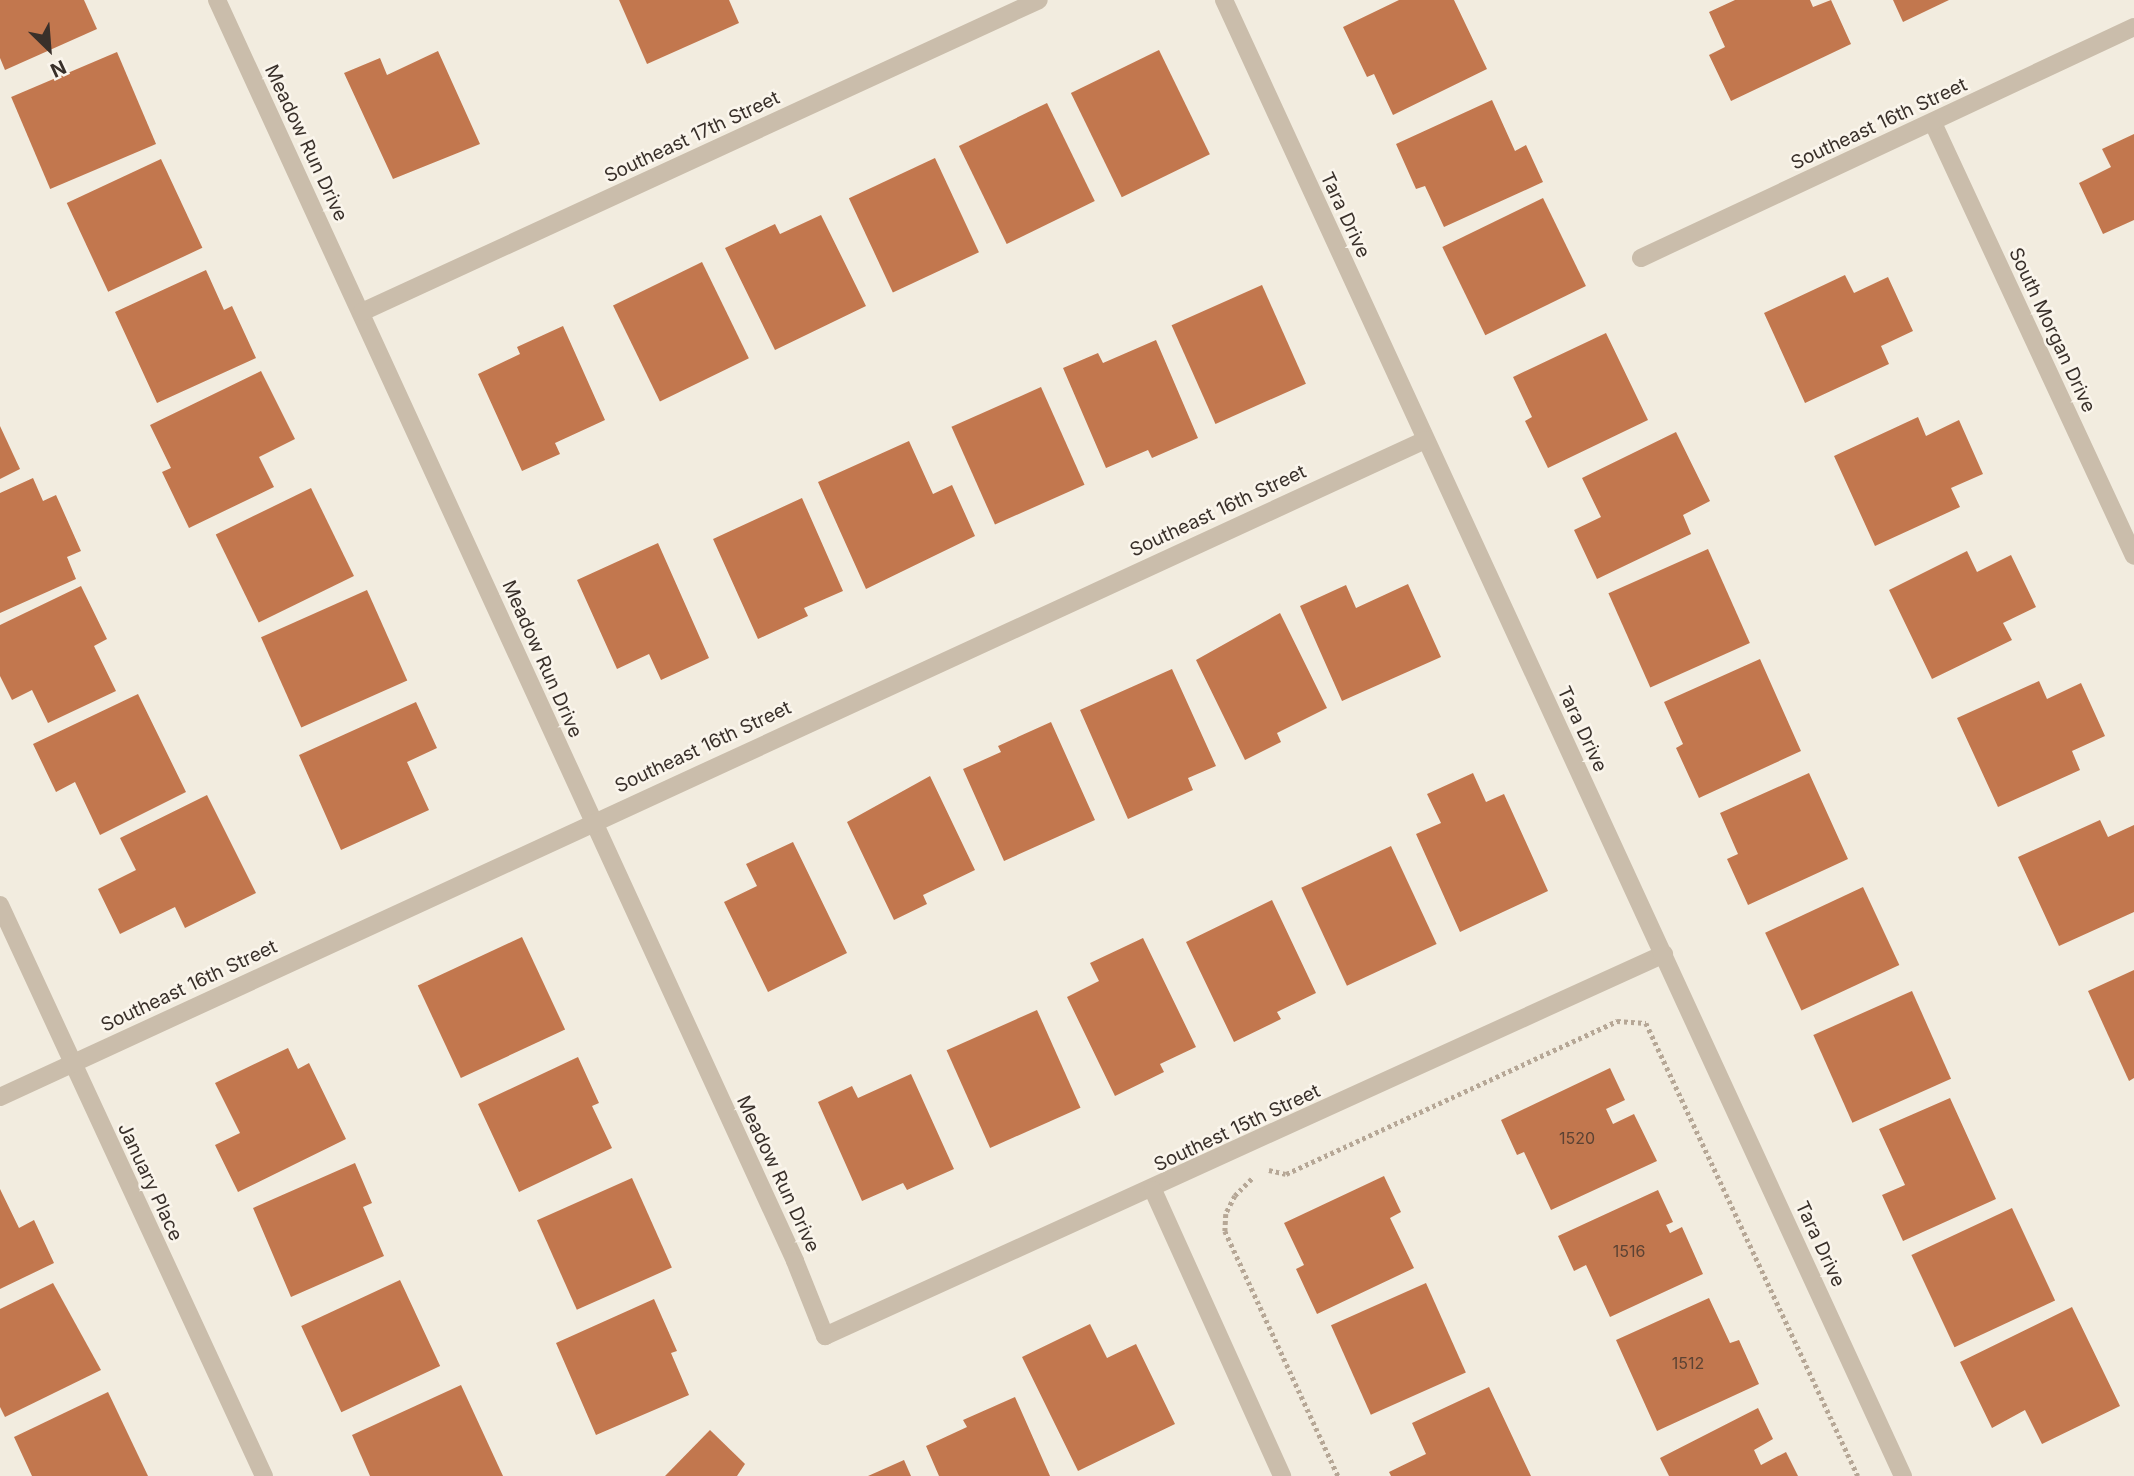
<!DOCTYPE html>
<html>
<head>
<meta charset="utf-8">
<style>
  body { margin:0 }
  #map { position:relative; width:2134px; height:1476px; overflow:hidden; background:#f2ecdf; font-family:Inter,sans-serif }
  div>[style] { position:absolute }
  .building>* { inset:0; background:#c2774e; transform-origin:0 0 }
  .path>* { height:4.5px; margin-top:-2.25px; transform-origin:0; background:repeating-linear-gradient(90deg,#b6a796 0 3.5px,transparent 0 7px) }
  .minor>* { height:18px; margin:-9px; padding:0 9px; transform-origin:9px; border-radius:9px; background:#cabdab }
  span { translate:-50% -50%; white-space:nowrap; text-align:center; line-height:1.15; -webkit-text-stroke:5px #faf5ec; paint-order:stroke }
  .number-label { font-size:16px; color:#5b4233 }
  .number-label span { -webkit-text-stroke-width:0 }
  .street-label { font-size:19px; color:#39302a }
  .north { position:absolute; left:14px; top:14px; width:70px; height:70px; -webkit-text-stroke:5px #faf5ec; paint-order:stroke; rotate:155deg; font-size:19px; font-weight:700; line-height:28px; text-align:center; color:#39302a }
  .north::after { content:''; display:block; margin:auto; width:24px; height:32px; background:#39302a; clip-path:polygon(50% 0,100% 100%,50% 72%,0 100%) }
</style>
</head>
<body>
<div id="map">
  <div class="building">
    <i style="clip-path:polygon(0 0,84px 0,97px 29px,5px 70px,0 58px)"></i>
    <i style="clip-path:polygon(619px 0,729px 0,739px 23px,647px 64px)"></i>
    <i style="clip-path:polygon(1399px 0,1454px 0,1487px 69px,1393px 115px,1374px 74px,1367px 77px,1343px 27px)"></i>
    <i style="clip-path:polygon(1735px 0,1810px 0,1813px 7px,1831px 0,1851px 44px,1731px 101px,1709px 55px,1725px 47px,1709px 12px)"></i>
    <i style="clip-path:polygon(1893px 0,1949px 0,1903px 22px)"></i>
    <i style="left:1159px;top:50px;width:116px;height:98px;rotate:64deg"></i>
    <i style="clip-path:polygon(438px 51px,480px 144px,393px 179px,344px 73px,380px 58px,387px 75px)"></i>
    <i style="left:117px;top:52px;width:100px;height:115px;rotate:67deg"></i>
    <i style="clip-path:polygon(1492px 100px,1515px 151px,1526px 145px,1543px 182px,1444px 227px,1425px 186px,1416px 189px,1396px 144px)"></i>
    <i style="left:1047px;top:103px;width:109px;height:98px;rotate:64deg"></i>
    <i style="clip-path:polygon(2134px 134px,2134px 220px,2103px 234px,2079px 183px,2111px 167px,2102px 149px)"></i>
    <i style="left:935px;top:158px;width:104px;height:95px;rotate:65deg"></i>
    <i style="left:161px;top:159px;width:98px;height:104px;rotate:65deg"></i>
    <i style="left:1543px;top:198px;width:98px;height:112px;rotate:64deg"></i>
    <i style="clip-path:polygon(821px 215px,866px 306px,775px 350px,725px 248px,775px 224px,780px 234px)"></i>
    <i style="left:702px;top:262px;width:107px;height:99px;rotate:64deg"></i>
    <i style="clip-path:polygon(206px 270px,224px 310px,232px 306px,256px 358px,157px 403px,115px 312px)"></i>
    <i style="clip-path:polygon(1845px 275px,1854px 293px,1888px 277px,1913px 331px,1881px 346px,1889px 364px,1805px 403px,1764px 313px)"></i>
    <i style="left:1262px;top:285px;width:108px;height:99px;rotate:66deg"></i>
    <i style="clip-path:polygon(563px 326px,605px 420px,555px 443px,560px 454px,522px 471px,478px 374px,520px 354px,517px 347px)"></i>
    <i style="clip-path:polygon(1606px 333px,1648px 420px,1548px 468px,1525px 421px,1532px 417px,1513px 377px)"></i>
    <i style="clip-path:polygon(1156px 340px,1198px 438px,1152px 458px,1148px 450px,1106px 468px,1063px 368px,1098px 353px,1103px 363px)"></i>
    <i style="clip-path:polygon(261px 371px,295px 439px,259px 457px,274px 487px,189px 528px,162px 472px,171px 468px,150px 425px)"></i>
    <i style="left:1041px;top:387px;width:107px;height:98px;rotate:66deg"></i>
    <i style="clip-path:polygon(1918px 417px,1926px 436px,1959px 420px,1983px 474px,1951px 488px,1960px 507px,1875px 546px,1834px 456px)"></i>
    <i style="clip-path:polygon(0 426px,20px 469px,0 479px)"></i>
    <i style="clip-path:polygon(1676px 432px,1710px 501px,1683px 515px,1691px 534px,1597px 579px,1574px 530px,1601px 517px,1582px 478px)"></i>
    <i style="clip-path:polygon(909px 441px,933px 494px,952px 485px,975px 536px,866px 589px,818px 482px)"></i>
    <i style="clip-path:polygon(33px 478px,43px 501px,56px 495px,81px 551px,67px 557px,76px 579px,0 613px,0 493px)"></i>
    <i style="left:311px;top:488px;width:98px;height:106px;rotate:64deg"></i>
    <i style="clip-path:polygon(802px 498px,843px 591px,804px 608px,808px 616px,758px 639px,713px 539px)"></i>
    <i style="clip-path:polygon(658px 543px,709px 658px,661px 680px,649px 654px,617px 669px,577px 580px)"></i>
    <i style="left:1708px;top:549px;width:103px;height:109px;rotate:66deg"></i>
    <i style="clip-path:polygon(1967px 551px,1977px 572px,2011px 555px,2036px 607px,2003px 623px,2012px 640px,1932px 679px,1889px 590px)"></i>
    <i style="clip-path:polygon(1408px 584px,1441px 657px,1342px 701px,1300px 606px,1346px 585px,1356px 608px)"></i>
    <i style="clip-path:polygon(81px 586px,107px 639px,94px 646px,116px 691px,48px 723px,32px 690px,12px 700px,0 676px,0 625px)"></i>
    <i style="left:367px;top:590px;width:99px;height:116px;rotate:66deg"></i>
    <i style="clip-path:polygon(1280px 613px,1327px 708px,1277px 733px,1281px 742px,1245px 760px,1196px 660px)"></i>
    <i style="clip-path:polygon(1760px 659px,1801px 751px,1699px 798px,1676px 748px,1683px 744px,1664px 702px)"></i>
    <i style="clip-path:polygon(1172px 669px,1216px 766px,1188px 778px,1193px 790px,1128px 819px,1080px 710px)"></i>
    <i style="clip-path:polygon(2039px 681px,2047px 699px,2081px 683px,2105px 736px,2072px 751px,2080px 770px,1998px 807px,1957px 718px)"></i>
    <i style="clip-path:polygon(138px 694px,186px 792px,100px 835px,75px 782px,56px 792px,33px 744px)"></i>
    <i style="clip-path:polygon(416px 702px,437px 748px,407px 762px,429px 810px,341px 850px,299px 755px)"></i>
    <i style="clip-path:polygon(1051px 722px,1095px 820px,1004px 861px,963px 769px,1001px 752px,998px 746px)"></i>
    <i style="clip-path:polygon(1473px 773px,1486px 802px,1504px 794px,1548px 891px,1460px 932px,1416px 834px,1441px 823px,1427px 794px)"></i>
    <i style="clip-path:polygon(1809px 773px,1848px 859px,1748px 905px,1727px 859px,1738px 854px,1720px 813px)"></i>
    <i style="clip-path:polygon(930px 776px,975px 870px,923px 895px,927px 904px,894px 920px,847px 822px)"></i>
    <i style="clip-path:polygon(207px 795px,256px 893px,185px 928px,175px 907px,120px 934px,98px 889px,136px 870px,120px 838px)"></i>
    <i style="clip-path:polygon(2100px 820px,2108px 837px,2134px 825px,2134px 912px,2059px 946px,2018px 857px)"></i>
    <i style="clip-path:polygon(793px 842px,847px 953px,768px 992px,724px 902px,757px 886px,746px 864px)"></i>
    <i style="left:1391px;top:846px;width:108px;height:99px;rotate:65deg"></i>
    <i style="left:1863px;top:887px;width:86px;height:108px;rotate:65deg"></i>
    <i style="clip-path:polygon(1272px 900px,1316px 993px,1277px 1012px,1281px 1019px,1234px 1042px,1186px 942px)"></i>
    <i style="left:522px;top:937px;width:102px;height:115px;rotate:65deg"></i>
    <i style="clip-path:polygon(1143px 938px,1196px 1047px,1160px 1064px,1164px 1072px,1115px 1096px,1067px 997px,1099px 981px,1090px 963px)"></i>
    <i style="clip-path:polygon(2134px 970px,2134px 1078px,2129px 1081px,2088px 991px)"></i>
    <i style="left:1912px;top:991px;width:96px;height:108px;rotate:66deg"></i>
    <i style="left:1037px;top:1010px;width:107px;height:99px;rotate:66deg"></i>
    <i style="clip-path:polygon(288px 1048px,298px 1069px,309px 1063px,346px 1139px,238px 1192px,215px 1145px,240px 1133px,215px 1083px)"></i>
    <i style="clip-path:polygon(578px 1057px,599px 1103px,592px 1106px,612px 1148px,519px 1192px,478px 1104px)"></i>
    <i style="clip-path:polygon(1610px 1068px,1625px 1100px,1606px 1109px,1613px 1124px,1634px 1114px,1657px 1161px,1551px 1210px,1524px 1152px,1517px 1155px,1501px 1120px)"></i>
    <i style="clip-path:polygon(911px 1074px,954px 1169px,907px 1190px,903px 1183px,862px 1201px,818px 1102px,852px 1086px,858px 1098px)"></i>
    <i style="clip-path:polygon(1950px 1098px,1996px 1199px,1903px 1241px,1882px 1195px,1905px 1185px,1879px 1129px)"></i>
    <i style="clip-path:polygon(355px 1163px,372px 1203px,363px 1207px,384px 1256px,291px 1297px,253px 1208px)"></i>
    <i style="clip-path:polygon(1384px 1176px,1401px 1212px,1390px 1218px,1414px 1268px,1317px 1314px,1296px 1269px,1304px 1265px,1284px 1223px)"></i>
    <i style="left:632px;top:1178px;width:98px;height:104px;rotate:66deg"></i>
    <i style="clip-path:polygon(0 1189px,19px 1228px,34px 1220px,54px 1263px,0 1289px)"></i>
    <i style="clip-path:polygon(1658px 1190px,1673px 1222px,1666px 1225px,1670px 1233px,1682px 1227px,1703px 1274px,1610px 1317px,1586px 1265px,1574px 1271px,1558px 1236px)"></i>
    <i style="left:2012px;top:1208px;width:102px;height:111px;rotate:65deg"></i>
    <i style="left:400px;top:1280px;width:95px;height:109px;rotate:65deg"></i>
    <i style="clip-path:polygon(53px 1283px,101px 1370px,5px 1417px,0 1407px,0 1309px)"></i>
    <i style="left:1426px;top:1283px;width:98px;height:104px;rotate:66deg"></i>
    <i style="clip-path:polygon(1709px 1298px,1730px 1343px,1739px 1340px,1759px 1384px,1657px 1431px,1616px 1340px)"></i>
    <i style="clip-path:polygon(654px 1299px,677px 1351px,671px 1353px,689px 1395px,596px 1435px,556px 1343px)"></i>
    <i style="clip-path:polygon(2072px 1307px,2120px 1406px,2042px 1444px,2025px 1410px,1992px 1428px,1960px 1362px)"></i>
    <i style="clip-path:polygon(1090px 1324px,1107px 1358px,1136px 1344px,1175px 1424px,1078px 1471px,1022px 1357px)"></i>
    <i style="clip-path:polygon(461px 1385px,503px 1476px,370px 1476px,352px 1435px)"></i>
    <i style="clip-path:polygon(1489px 1387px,1531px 1476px,1391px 1476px,1389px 1472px,1426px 1454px,1412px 1423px)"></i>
    <i style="clip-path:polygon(108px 1392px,148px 1476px,32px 1476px,14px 1437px)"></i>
    <i style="clip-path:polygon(1015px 1397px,1050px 1476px,939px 1476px,926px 1446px,967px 1427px,963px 1420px)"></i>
    <i style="clip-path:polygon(1758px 1408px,1773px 1439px,1754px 1450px,1761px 1465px,1786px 1452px,1798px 1476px,1669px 1476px,1660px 1458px)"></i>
    <i style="clip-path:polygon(710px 1430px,745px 1464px,737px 1476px,665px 1476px)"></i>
    <i style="clip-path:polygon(904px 1460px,911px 1476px,868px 1476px)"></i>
  </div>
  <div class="path">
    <i style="left:1269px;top:1170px;width:17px;rotate:13deg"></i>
    <i style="left:1286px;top:1174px;width:365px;rotate:-24.8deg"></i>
    <i style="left:1617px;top:1021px;width:29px;rotate:4deg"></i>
    <i style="left:1646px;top:1023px;width:500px;rotate:64.92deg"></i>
    <i style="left:1252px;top:1179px;width:24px;rotate:135deg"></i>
    <i style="left:1235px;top:1196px;width:20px;rotate:117deg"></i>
    <i style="left:1226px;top:1214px;width:17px;rotate:93deg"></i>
    <i style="left:1225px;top:1231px;width:270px;rotate:65.2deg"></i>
  </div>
  <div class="minor">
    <i style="left:217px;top:0;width:1387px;rotate:65.37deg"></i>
    <i style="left:795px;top:1261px;width:81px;rotate:68.2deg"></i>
    <i style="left:825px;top:1336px;width:922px;rotate:-24.48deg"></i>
    <i style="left:1224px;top:0;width:1625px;rotate:65.3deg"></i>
    <i style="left:1933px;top:123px;width:477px;rotate:65.1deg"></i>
    <i style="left:1641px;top:258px;width:544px;rotate:-25.11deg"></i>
    <i style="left:362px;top:312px;width:745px;rotate:-24.74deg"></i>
    <i style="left:0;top:905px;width:629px;rotate:65.19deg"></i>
    <i style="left:0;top:1097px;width:1569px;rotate:-24.75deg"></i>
    <i style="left:1153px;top:1190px;width:314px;rotate:65.7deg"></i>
  </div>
  <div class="number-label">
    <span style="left:1577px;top:1138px">1520</span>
    <span style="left:1629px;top:1251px">1516</span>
    <span style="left:1688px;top:1363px">1512</span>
  </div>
  <div class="street-label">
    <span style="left:1879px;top:124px;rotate:-25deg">Southeast 16th Street</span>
    <span style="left:692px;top:137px;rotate:-25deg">Southeast 17th Street</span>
    <span style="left:306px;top:143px;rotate:65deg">Meadow Run Drive</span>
    <span style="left:1345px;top:215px;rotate:65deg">Tara Drive</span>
    <span style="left:2052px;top:330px;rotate:65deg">South Morgan Drive</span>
    <span style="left:1218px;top:511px;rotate:-25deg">Southeast 16th Street</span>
    <span style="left:542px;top:659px;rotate:66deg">Meadow Run Drive</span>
    <span style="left:1582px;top:729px;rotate:65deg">Tara Drive</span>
    <span style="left:703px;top:747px;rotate:-25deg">Southeast 16th Street</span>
    <span style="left:189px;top:986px;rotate:-25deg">Southeast 16th Street</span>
    <span style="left:1237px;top:1128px;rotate:-25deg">Southest 15th Street</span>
    <span style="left:778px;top:1174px;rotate:65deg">Meadow Run Drive</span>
    <span style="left:150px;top:1182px;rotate:65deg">January Place</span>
    <span style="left:1820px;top:1244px;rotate:65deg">Tara Drive</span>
  </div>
  <div class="north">N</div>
</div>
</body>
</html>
